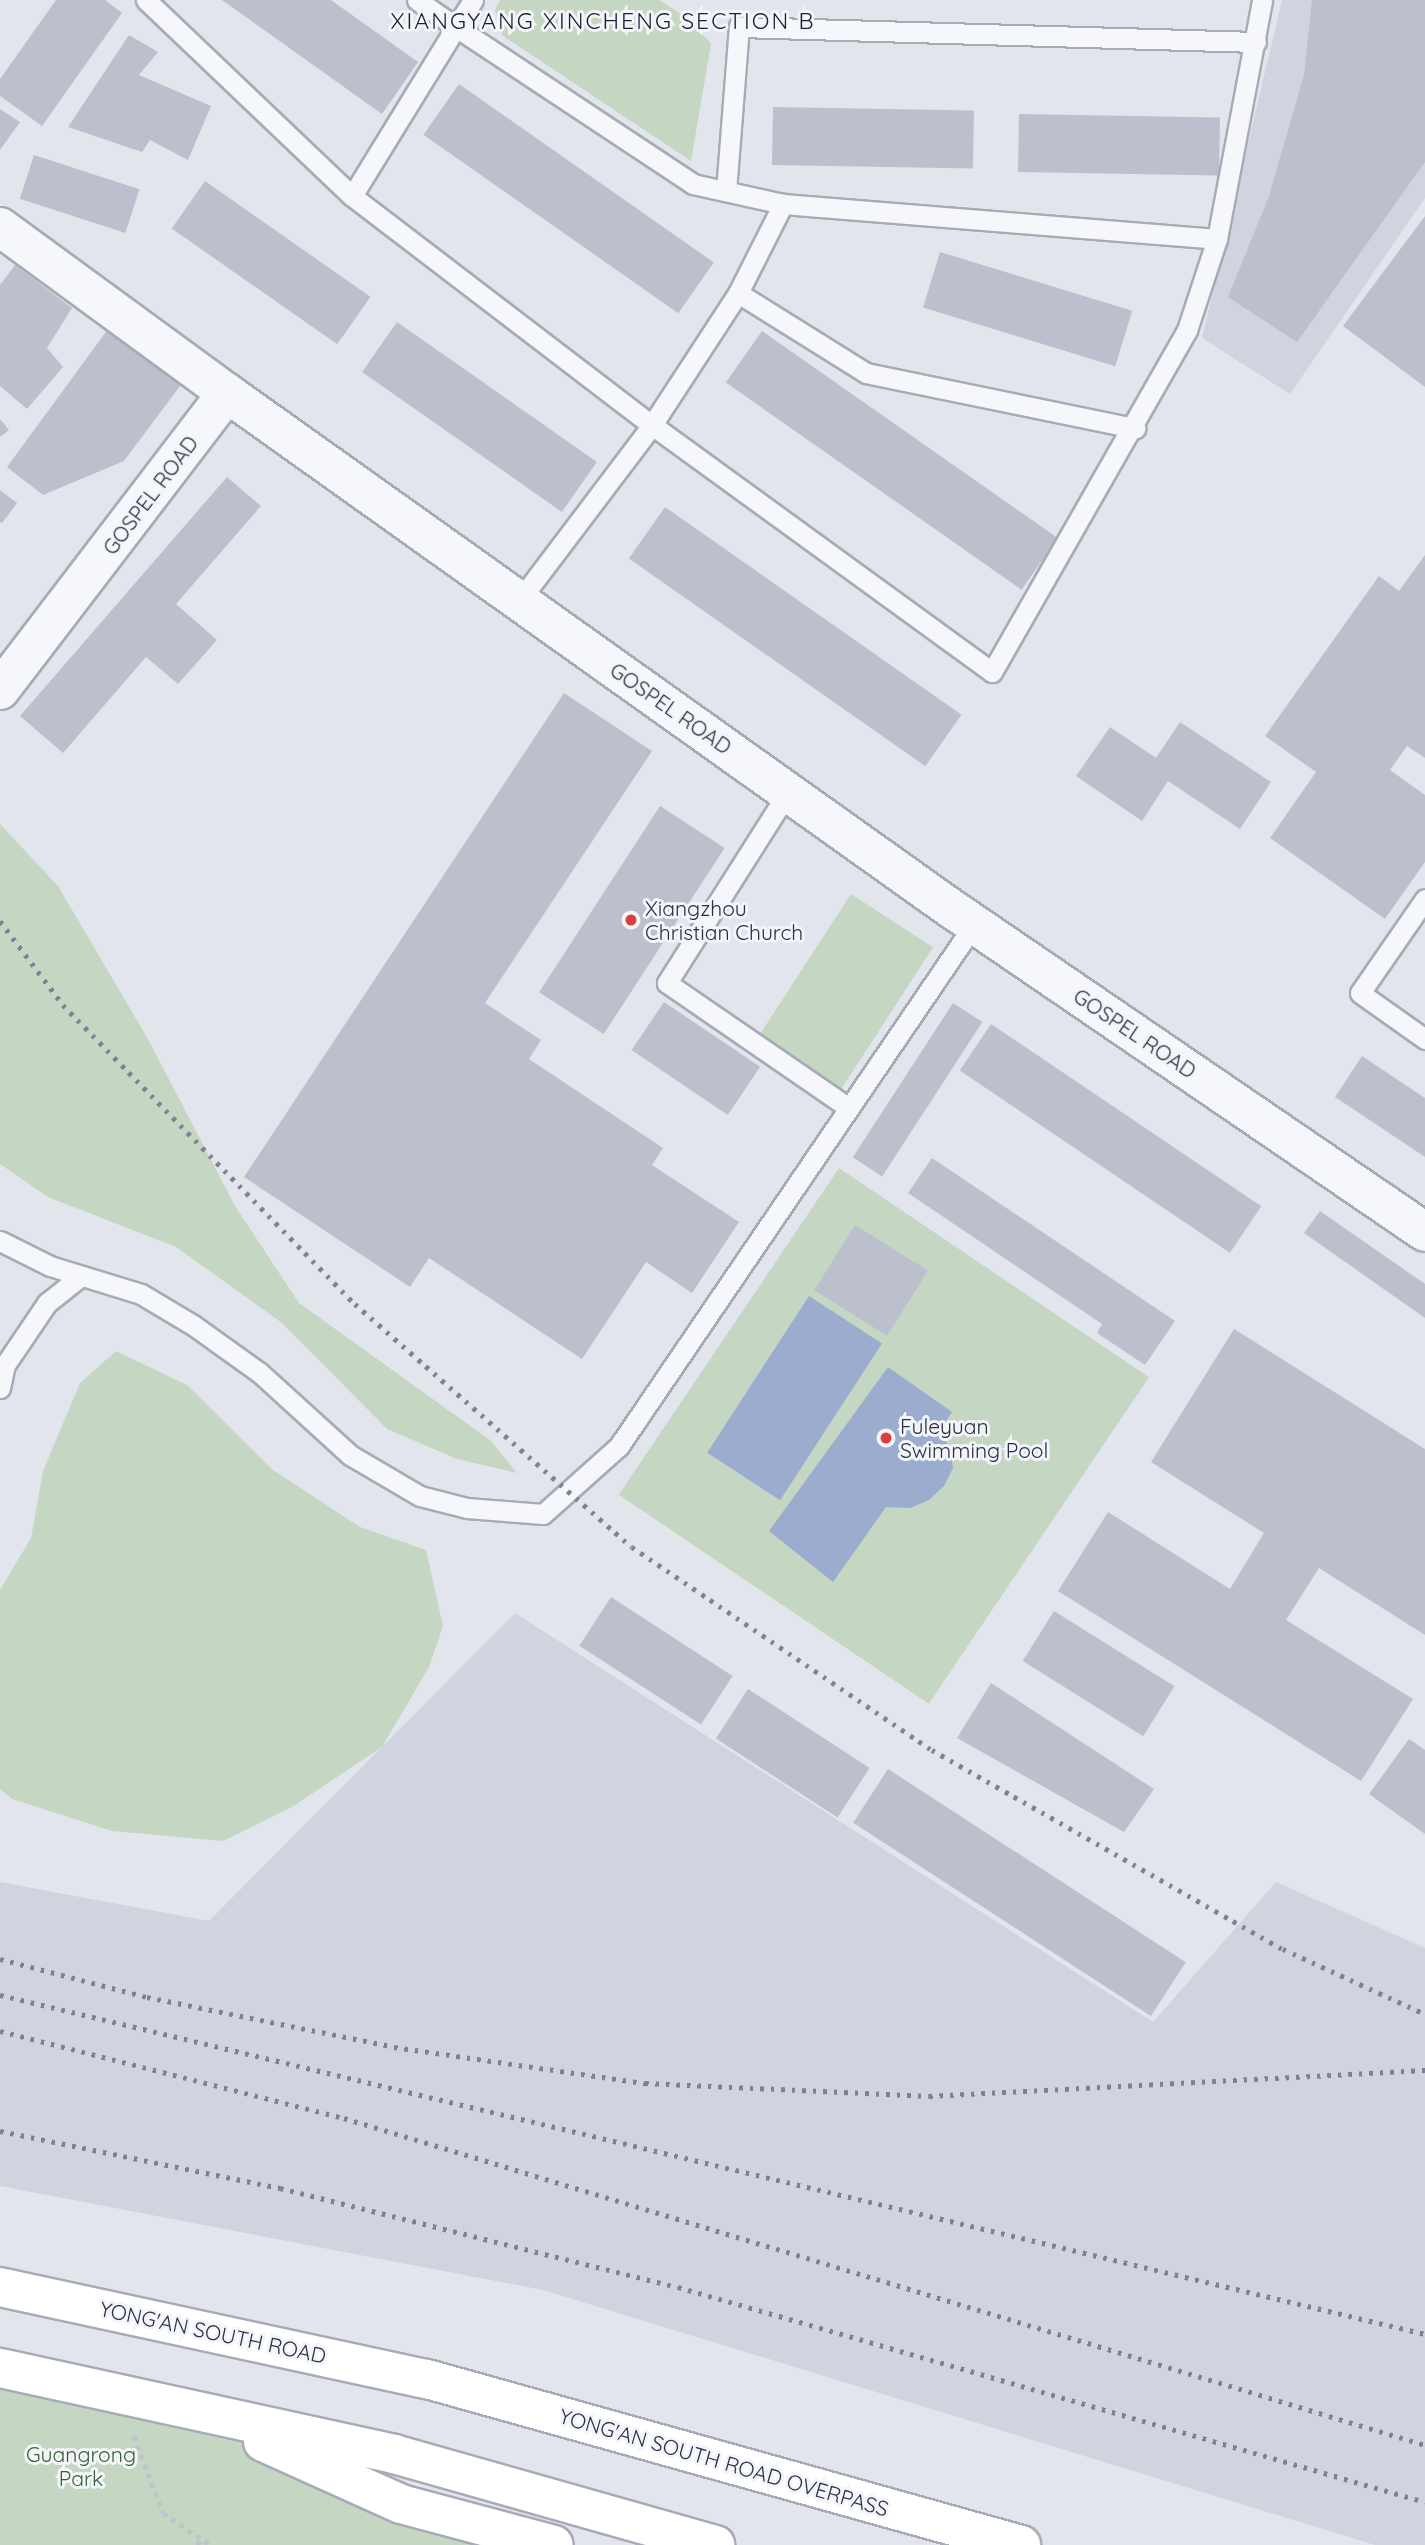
<!DOCTYPE html>
<html>
<head>
<meta charset="utf-8">
<style>
  body { margin:0 }
  #map { position:relative; width:1425px; height:2545px; overflow:hidden; background:#e3e5ec; font-family:Quicksand,sans-serif }
  div>[style] { position:absolute }
  .built>* { inset:0; background:#d1d4de }
  .green>* { inset:0; background:#c5d7c3; transform-origin:0 0 }
  .water>* { inset:0; background:#9baccf; transform-origin:0 0 }
  .building>* { inset:0; background:#bcc0cd; transform-origin:0 0 }
  .path>* { height:4.5px; margin-top:-2.25px; transform-origin:0; background:repeating-linear-gradient(90deg,#c1c3cb 0 5px,transparent 0 10px) }
  .roads { filter:drop-shadow(2px 0 #a7abb7) drop-shadow(-2px 0 #a7abb7) drop-shadow(0 2px #a7abb7) drop-shadow(0 -2px #a7abb7) }
  .lane>* { height:19px; margin:-9.5px; padding:0 9.5px; transform-origin:9.5px; border-radius:9.5px; background:#f6f7fa }
  .street>* { height:38px; margin:-19px; padding:0 19px; transform-origin:19px; border-radius:19px; background:#f6f7fa }
  .primary>* { height:38px; margin:-19px; padding:0 19px; transform-origin:19px; border-radius:19px; background:#fff }
  .rail>* { height:5px; margin-top:-2.5px; transform-origin:0; background:repeating-linear-gradient(90deg,#7b8197 0 3.5px,transparent 0 10.5px) }
  .dots>* { width:19px; height:19px; translate:-50% -50%; box-sizing:border-box; border:4px solid #f3f5f9; border-radius:50% }
  span { translate:-50% -50%; white-space:nowrap; text-align:center; line-height:1.15; -webkit-text-stroke:6px #f3f5f9; paint-order:stroke }
  .street-label { font-size:21px; color:#292f46 }
  .poi-label { font-size:21px; color:#292f46 }
  .left { translate:0 -50%; text-align:left }
  .park-label { font-size:21px; color:#366335 }
  .neighbourhood-label { font-size:23px; color:#1b2037; letter-spacing:2px }
</style>
</head>
<body>
<div id="map">
  <div class="built">
    <i style="clip-path:polygon(1282px 0,1425px 0,1425px 198px,1290px 394px,1202px 338px)"></i>
    <i style="clip-path:polygon(515px 1613px,1153px 2022px,1276px 1882px,1425px 1948px,1425px 2545px,1375px 2545px,543px 2290px,0 2186px,0 1882px,209px 1921px)"></i>
  </div>
  <div class="green">
    <i style="clip-path:polygon(500px 0,659px 0,689px 19px,711px 44px,691px 161px,503px 36px,495px 10px)"></i>
    <i style="clip-path:polygon(0 824px,58px 886px,148px 1039px,235px 1206px,299px 1303px,490px 1440px,517px 1473px,457px 1459px,387px 1429px,282px 1323px,176px 1247px,48px 1197px,0 1164px)"></i>
    <i style="left:851px;top:894px;width:98px;height:178px;rotate:33deg"></i>
    <i style="left:839px;top:1168px;width:374px;height:394px;rotate:34deg"></i>
    <i style="clip-path:polygon(116px 1351px,187px 1385px,273px 1470px,360px 1527px,426px 1550px,443px 1626px,429px 1667px,382px 1747px,292px 1807px,223px 1841px,112px 1831px,12px 1799px,0 1789px,0 1590px,31px 1538px,43px 1471px,80px 1383px)"></i>
    <i style="clip-path:polygon(0 2368px,188px 2408px,554px 2545px,0 2545px)"></i>
  </div>
  <div class="water">
    <i style="left:809px;top:1296px;width:87px;height:187px;rotate:33deg"></i>
    <i style="clip-path:polygon(888px 1367px,952px 1412px,940px 1430px,950px 1449px,953px 1468px,944px 1486px,929px 1500px,910px 1508px,886px 1507px,833px 1582px,769px 1531px)"></i>
  </div>
  <div class="building">
    <i style="clip-path:polygon(56px 0,105px 0,122px 13px,42px 126px,0 96px,0 79px)"></i>
    <i style="clip-path:polygon(222px 0,331px 0,418px 62px,382px 114px)"></i>
    <i style="clip-path:polygon(1312px 0,1425px 0,1425px 162px,1297px 342px,1228px 297px,1269px 196px,1304px 75px)"></i>
    <i style="clip-path:polygon(129px 35px,158px 52px,139px 75px,211px 106px,188px 160px,150px 140px,142px 152px,68px 127px)"></i>
    <i style="left:459px;top:84px;width:311px;height:62px;rotate:35deg"></i>
    <i style="left:773px;top:107px;width:201px;height:58px;rotate:1deg"></i>
    <i style="clip-path:polygon(0 109px,20px 122px,0 150px)"></i>
    <i style="left:1019px;top:114px;width:201px;height:58px;rotate:1deg"></i>
    <i style="left:34px;top:155px;width:111px;height:46px;rotate:18deg"></i>
    <i style="left:205px;top:181px;width:202px;height:58px;rotate:35deg"></i>
    <i style="clip-path:polygon(1425px 216px,1425px 387px,1343px 326px)"></i>
    <i style="left:940px;top:252px;width:201px;height:58px;rotate:17deg"></i>
    <i style="clip-path:polygon(15px 265px,72px 308px,47px 348px,63px 367px,27px 409px,0 386px,0 285px)"></i>
    <i style="left:397px;top:322px;width:244px;height:61px;rotate:35deg"></i>
    <i style="clip-path:polygon(111px 325px,183px 382px,124px 461px,43px 495px,7px 467px)"></i>
    <i style="left:762px;top:331px;width:361px;height:63px;rotate:35deg"></i>
    <i style="clip-path:polygon(0 419px,9px 430px,0 437px)"></i>
    <i style="clip-path:polygon(227px 477px,261px 506px,176px 604px,217px 640px,178px 684px,146px 657px,63px 753px,20px 716px)"></i>
    <i style="clip-path:polygon(0 490px,17px 503px,2px 523px,0 522px)"></i>
    <i style="left:665px;top:507px;width:362px;height:63px;rotate:35deg"></i>
    <i style="clip-path:polygon(1425px 555px,1425px 758px,1407px 746px,1390px 770px,1425px 795px,1425px 862px,1385px 919px,1270px 838px,1316px 772px,1265px 736px,1379px 576px,1399px 591px)"></i>
    <i style="clip-path:polygon(564px 693px,652px 751px,485px 1003px,541px 1040px,529px 1059px,663px 1148px,652px 1165px,739px 1222px,692px 1293px,646px 1262px,582px 1359px,429px 1258px,410px 1287px,244px 1177px)"></i>
    <i style="clip-path:polygon(1180px 722px,1271px 782px,1240px 829px,1168px 781px,1142px 821px,1076px 776px,1110px 727px,1156px 758px)"></i>
    <i style="left:660px;top:806px;width:77px;height:222px;rotate:33deg"></i>
    <i style="left:664px;top:1002px;width:116px;height:58px;rotate:34deg"></i>
    <i style="left:953px;top:1003px;width:35px;height:184px;rotate:33deg"></i>
    <i style="left:991px;top:1024px;width:326px;height:56px;rotate:34deg"></i>
    <i style="clip-path:polygon(1362px 1056px,1425px 1098px,1425px 1157px,1335px 1097px)"></i>
    <i style="clip-path:polygon(932px 1158px,1175px 1321px,1145px 1365px,1097px 1333px,1102px 1324px,908px 1193px)"></i>
    <i style="clip-path:polygon(1320px 1211px,1425px 1284px,1425px 1318px,1304px 1233px)"></i>
    <i style="left:855px;top:1225px;width:86px;height:77px;rotate:32deg"></i>
    <i style="clip-path:polygon(1234px 1329px,1425px 1449px,1425px 1635px,1319px 1568px,1286px 1620px,1413px 1699px,1361px 1781px,1058px 1591px,1108px 1512px,1230px 1589px,1264px 1533px,1151px 1462px)"></i>
    <i style="left:611px;top:1597px;width:145px;height:58px;rotate:33deg"></i>
    <i style="left:1054px;top:1611px;width:142px;height:59px;rotate:32deg"></i>
    <i style="clip-path:polygon(991px 1683px,1154px 1789px,1124px 1832px,957px 1738px)"></i>
    <i style="left:748px;top:1689px;width:145px;height:59px;rotate:33deg"></i>
    <i style="clip-path:polygon(1409px 1739px,1425px 1750px,1425px 1834px,1369px 1794px)"></i>
    <i style="left:888px;top:1769px;width:355px;height:64px;rotate:33deg"></i>
  </div>
  <div class="path">
    <i style="left:134px;top:2436px;width:82px;rotate:69.4deg"></i>
    <i style="left:163px;top:2513px;width:57px;rotate:34.2deg"></i>
    <i style="left:197px;top:2545px;width:7px;rotate:-56deg"></i>
  </div>
  <div class="roads">
    <div class="lane">
      <i style="left:146px;top:0;width:284px;rotate:43.6deg"></i>
      <i style="left:417px;top:0;width:47px;rotate:34.7deg"></i>
      <i style="left:456px;top:27px;width:198px;rotate:121.6deg"></i>
      <i style="left:352px;top:196px;width:377px;rotate:37.4deg"></i>
      <i style="left:652px;top:425px;width:420px;rotate:36deg"></i>
      <i style="left:992px;top:672px;width:394px;rotate:-60.3deg"></i>
      <i style="left:1187px;top:330px;width:96px;rotate:-71.8deg"></i>
      <i style="left:473px;top:0;width:32px;rotate:122deg"></i>
      <i style="left:456px;top:27px;width:284px;rotate:33.5deg"></i>
      <i style="left:693px;top:184px;width:92px;rotate:12.5deg"></i>
      <i style="left:726px;top:191px;width:165px;rotate:-85.5deg"></i>
      <i style="left:739px;top:27px;width:517px;rotate:1.66deg"></i>
      <i style="left:738px;top:293px;width:151px;rotate:32deg"></i>
      <i style="left:866px;top:373px;width:275px;rotate:11.6deg"></i>
      <i style="left:519px;top:601px;width:221px;rotate:-52.9deg"></i>
      <i style="left:652px;top:425px;width:158px;rotate:-56.9deg"></i>
      <i style="left:738px;top:293px;width:100px;rotate:-63.2deg"></i>
      <i style="left:783px;top:204px;width:435px;rotate:4.6deg"></i>
      <i style="left:1217px;top:239px;width:243px;rotate:-79.3deg"></i>
      <i style="left:788px;top:792px;width:226px;rotate:122.4deg"></i>
      <i style="left:667px;top:983px;width:221px;rotate:34.5deg"></i>
      <i style="left:1425px;top:899px;width:114px;rotate:124.7deg"></i>
      <i style="left:1360px;top:993px;width:80px;rotate:35.3deg"></i>
      <i style="left:0;top:1241px;width:56px;rotate:26.6deg"></i>
      <i style="left:50px;top:1266px;width:95px;rotate:17.1deg"></i>
      <i style="left:141px;top:1294px;width:61px;rotate:30.8deg"></i>
      <i style="left:193px;top:1325px;width:82px;rotate:35.6deg"></i>
      <i style="left:260px;top:1373px;width:122px;rotate:42.3deg"></i>
      <i style="left:350px;top:1455px;width:81px;rotate:30.4deg"></i>
      <i style="left:420px;top:1496px;width:49px;rotate:14.3deg"></i>
      <i style="left:467px;top:1508px;width:76px;rotate:4.5deg"></i>
      <i style="left:543px;top:1514px;width:102px;rotate:-41.8deg"></i>
      <i style="left:619px;top:1446px;width:633px;rotate:-55.76deg"></i>
      <i style="left:0;top:1388px;width:24px;rotate:-78deg"></i>
      <i style="left:5px;top:1365px;width:75px;rotate:-55.9deg"></i>
      <i style="left:47px;top:1303px;width:43px;rotate:-38.5deg"></i>
    </div>
    <div class="street">
      <i style="left:0;top:227px;width:281px;rotate:36.2deg"></i>
      <i style="left:0;top:690px;width:374px;rotate:-52.6deg"></i>
      <i style="left:227px;top:393px;width:886px;rotate:35.45deg"></i>
      <i style="left:949px;top:907px;width:576px;rotate:34.32deg"></i>
    </div>
    <div class="primary">
      <i style="left:0;top:2287px;width:437px;rotate:12.2deg"></i>
      <i style="left:427px;top:2379px;width:617px;rotate:15.61deg"></i>
      <i style="left:0;top:2368px;width:403px;rotate:12.3deg"></i>
      <i style="left:394px;top:2454px;width:334px;rotate:15.8deg"></i>
      <i style="left:263px;top:2442px;width:151px;rotate:24.2deg"></i>
      <i style="left:401px;top:2504px;width:158px;rotate:15deg"></i>
    </div>
  </div>
  <div class="rail">
    <i style="left:0;top:921px;width:105px;rotate:53.1deg"></i>
    <i style="left:63px;top:1005px;width:418px;rotate:45.7deg"></i>
    <i style="left:355px;top:1304px;width:368px;rotate:41.3deg"></i>
    <i style="left:632px;top:1547px;width:362px;rotate:34.1deg"></i>
    <i style="left:932px;top:1750px;width:403px;rotate:29.6deg"></i>
    <i style="left:1283px;top:1949px;width:156px;rotate:24.6deg"></i>
    <i style="left:0;top:1959px;width:152px;rotate:14.5deg"></i>
    <i style="left:147px;top:1997px;width:252px;rotate:11.4deg"></i>
    <i style="left:394px;top:2047px;width:254px;rotate:8.2deg"></i>
    <i style="left:645px;top:2083px;width:284px;rotate:2.6deg"></i>
    <i style="left:929px;top:2096px;width:497px;rotate:-3deg"></i>
    <i style="left:0;top:1995px;width:1465px;rotate:13.38deg"></i>
    <i style="left:0;top:2031px;width:355px;rotate:14.2deg"></i>
    <i style="left:344px;top:2118px;width:1129px;rotate:16.83deg"></i>
    <i style="left:0;top:2131px;width:286px;rotate:11.5deg"></i>
    <i style="left:280px;top:2188px;width:410px;rotate:14deg"></i>
    <i style="left:678px;top:2287px;width:777px;rotate:16.06deg"></i>
  </div>
  <div class="dots">
    <i style="left:631px;top:920px;background:#db3e3e"></i>
    <i style="left:886px;top:1438px;background:#db3e3e"></i>
  </div>
  <div class="street-label">
    <span style="left:150px;top:495px;rotate:-53deg">GOSPEL ROAD</span>
    <span style="left:671px;top:708px;rotate:35deg">GOSPEL ROAD</span>
    <span style="left:1135px;top:1033px;rotate:34deg">GOSPEL ROAD</span>
    <span style="left:213px;top:2332px;rotate:12deg">YONG'AN SOUTH ROAD</span>
    <span style="left:724px;top:2462px;rotate:16deg">YONG'AN SOUTH ROAD OVERPASS</span>
  </div>
  <div class="poi-label">
    <span class="left" style="left:645px;top:920px">Xiangzhou<br>Christian Church</span>
    <span class="left" style="left:900px;top:1438px">Fuleyuan<br>Swimming Pool</span>
  </div>
  <div class="park-label">
    <span style="left:81px;top:2466px">Guangrong<br>Park</span>
  </div>
  <div class="neighbourhood-label">
    <span style="left:603px;top:21px">XIANGYANG XINCHENG SECTION B</span>
  </div>
</div>
</body>
</html>
